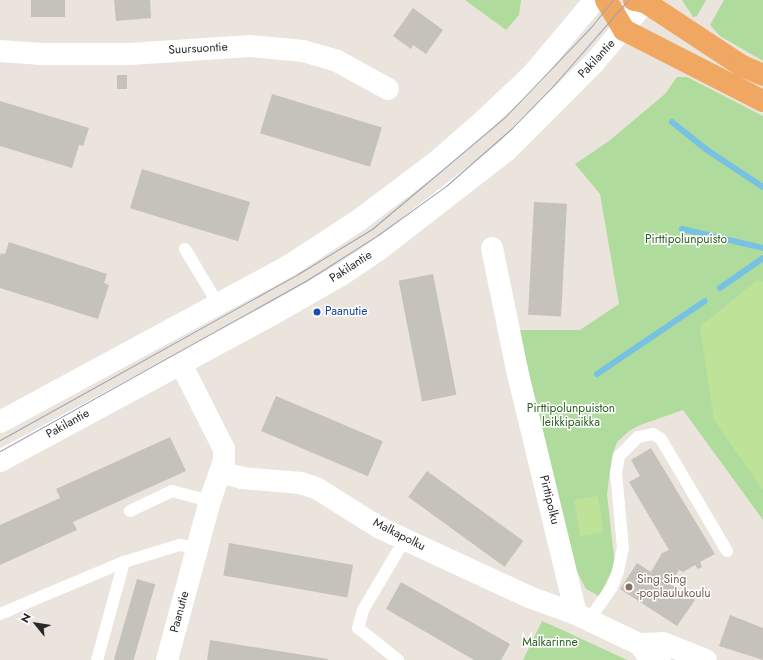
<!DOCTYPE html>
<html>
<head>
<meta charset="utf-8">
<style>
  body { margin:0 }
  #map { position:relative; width:763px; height:660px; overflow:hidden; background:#eae4dc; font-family:Jost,sans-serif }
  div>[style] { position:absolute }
  .green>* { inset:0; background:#afdc9c }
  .pitch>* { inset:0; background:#bfe299; transform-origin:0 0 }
  .stream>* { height:6px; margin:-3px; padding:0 3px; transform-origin:3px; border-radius:3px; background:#77c1e3 }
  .building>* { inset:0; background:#c5c1bb; transform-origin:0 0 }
  .lane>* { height:12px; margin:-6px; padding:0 6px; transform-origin:6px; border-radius:6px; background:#fff }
  .street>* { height:22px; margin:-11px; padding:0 11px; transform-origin:11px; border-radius:11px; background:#fff }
  .secondary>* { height:22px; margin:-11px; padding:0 11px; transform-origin:11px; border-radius:11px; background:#fff }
  .highway>* { height:22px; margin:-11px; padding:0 11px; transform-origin:11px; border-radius:11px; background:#f0a761 }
  .tram>* { height:1px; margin:-0.5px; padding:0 0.5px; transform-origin:0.5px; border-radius:0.5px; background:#9fa1b1 }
  .dots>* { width:11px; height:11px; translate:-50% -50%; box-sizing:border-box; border:2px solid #fff; border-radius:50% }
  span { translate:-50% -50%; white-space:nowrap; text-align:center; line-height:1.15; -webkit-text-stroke:3px #fff; paint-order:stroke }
  .street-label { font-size:12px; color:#292929 }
  .park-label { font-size:12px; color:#295f20 }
  .transit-label { font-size:12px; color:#164399 }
  .left { translate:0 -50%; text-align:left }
  .education-label { font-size:12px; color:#785e54 }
  .north { position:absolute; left:16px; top:604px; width:40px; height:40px; -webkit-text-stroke:3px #fff; paint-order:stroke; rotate:300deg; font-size:11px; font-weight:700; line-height:16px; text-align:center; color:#292929 }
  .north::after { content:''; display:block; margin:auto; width:14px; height:18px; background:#292929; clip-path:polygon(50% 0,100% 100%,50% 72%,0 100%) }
</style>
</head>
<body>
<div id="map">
  <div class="green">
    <i style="clip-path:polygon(465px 0,521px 0,519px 15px,506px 30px)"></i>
    <i style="clip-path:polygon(682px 0,706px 0,697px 16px,693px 17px)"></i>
    <i style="clip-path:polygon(724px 0,763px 0,763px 61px,720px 36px,710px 25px)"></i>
    <i style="clip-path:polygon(677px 77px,687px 77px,763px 116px,763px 520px,683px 410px,640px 425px,629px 431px,617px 442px,612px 456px,607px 494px,615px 565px,599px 596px,586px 589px,572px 562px,549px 456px,516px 330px,580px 330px,619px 304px,600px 194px,575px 164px,609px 141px,665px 94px)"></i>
    <i style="clip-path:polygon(542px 621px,558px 628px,627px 660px,523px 660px)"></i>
  </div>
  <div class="pitch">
    <i style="clip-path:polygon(757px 280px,763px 282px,763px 490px,714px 420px,700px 327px)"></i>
    <i style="left:598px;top:496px;width:37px;height:24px;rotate:81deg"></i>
  </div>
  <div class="stream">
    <i style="left:672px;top:122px;width:45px;rotate:38.7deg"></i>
    <i style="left:707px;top:150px;width:67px;rotate:33.5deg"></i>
    <i style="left:682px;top:229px;width:83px;rotate:13.2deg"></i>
    <i style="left:720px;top:288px;width:52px;rotate:-34.9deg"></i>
    <i style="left:597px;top:374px;width:130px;rotate:-34.1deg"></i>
  </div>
  <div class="building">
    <i style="left:31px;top:0;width:34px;height:17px"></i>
    <i style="clip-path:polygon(114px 0,150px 0,151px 18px,116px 21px)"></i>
    <i style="clip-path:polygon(413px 8px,443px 30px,426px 54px,413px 45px,411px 49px,393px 36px)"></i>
    <i style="left:117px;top:75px;width:10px;height:14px"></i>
    <i style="left:272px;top:94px;width:115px;height:41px;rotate:17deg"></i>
    <i style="clip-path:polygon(0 101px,89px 128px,83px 146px,79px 145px,72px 168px,0 146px)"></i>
    <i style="left:142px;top:169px;width:113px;height:41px;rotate:17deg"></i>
    <i style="left:534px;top:202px;width:33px;height:113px;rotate:3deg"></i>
    <i style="clip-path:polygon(9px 242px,107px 274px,104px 283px,109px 285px,98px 319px,0 288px,0 256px,1px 253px,5px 254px)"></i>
    <i style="left:433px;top:274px;width:123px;height:35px;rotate:79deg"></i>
    <i style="left:276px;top:396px;width:116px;height:38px;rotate:23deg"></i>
    <i style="clip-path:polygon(170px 437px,186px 471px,73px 522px,77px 530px,0 565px,0 525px,60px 498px,56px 489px)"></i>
    <i style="clip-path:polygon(651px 448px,715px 554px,700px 562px,702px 567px,698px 569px,695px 565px,683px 572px,679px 570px,670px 584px,695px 600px,677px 626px,620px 589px,637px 563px,651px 572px,662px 553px,669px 550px,629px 482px,640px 476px,631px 460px)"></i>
    <i style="left:427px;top:471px;width:119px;height:32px;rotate:36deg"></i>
    <i style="left:229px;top:543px;width:126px;height:33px;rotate:10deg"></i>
    <i style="left:137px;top:579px;width:19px;height:84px;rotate:16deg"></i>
    <i style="clip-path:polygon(401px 582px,510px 644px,501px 660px,474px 660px,386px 609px)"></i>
    <i style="clip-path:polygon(730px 615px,763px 628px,763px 660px,719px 646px)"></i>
    <i style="clip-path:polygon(210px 640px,328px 659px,328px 660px,207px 660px)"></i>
  </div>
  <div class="lane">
    <i style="left:185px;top:249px;width:64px;rotate:59deg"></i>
    <i style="left:130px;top:511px;width:47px;rotate:-25.5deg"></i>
    <i style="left:172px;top:491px;width:39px;rotate:15deg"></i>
    <i style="left:0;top:614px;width:134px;rotate:-22.8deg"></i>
    <i style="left:124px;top:562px;width:59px;rotate:-16.9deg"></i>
    <i style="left:180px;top:545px;width:17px;rotate:10deg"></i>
    <i style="left:589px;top:620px;width:40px;rotate:-55.1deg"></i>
    <i style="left:612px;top:587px;width:17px;rotate:-69deg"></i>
    <i style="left:618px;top:571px;width:24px;rotate:-78deg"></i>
    <i style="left:623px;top:548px;width:75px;rotate:-95.3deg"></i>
    <i style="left:616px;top:473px;width:17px;rotate:-80deg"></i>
    <i style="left:619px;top:456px;width:27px;rotate:-45deg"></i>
    <i style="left:638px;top:437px;width:15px;rotate:-11deg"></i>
    <i style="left:653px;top:434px;width:9px;rotate:32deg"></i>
    <i style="left:661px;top:439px;width:130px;rotate:59.5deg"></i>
    <i style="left:97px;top:660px;width:102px;rotate:-74.6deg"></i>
    <i style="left:398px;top:660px;width:51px;rotate:-141.3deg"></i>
    <i style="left:358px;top:628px;width:19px;rotate:-74deg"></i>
    <i style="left:363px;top:610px;width:82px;rotate:-59.4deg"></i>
  </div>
  <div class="street">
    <i style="left:0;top:51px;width:39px;rotate:4deg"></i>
    <i style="left:39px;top:54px;width:91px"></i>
    <i style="left:130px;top:54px;width:120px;rotate:-3.8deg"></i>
    <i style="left:250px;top:46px;width:53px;rotate:5.4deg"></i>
    <i style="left:303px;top:51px;width:35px;rotate:16deg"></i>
    <i style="left:337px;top:61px;width:58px;rotate:28.8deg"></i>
    <i style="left:492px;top:248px;width:125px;rotate:78.4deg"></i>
    <i style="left:517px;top:370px;width:251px;rotate:76.4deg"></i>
    <i style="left:576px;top:614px;width:70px;rotate:25.5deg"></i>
    <i style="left:639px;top:644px;width:24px;rotate:-2deg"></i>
    <i style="left:663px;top:643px;width:46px;rotate:21.6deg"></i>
    <i style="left:220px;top:472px;width:23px;rotate:15deg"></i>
    <i style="left:242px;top:478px;width:59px;rotate:4.8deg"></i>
    <i style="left:301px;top:483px;width:18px;rotate:19deg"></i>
    <i style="left:318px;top:489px;width:73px;rotate:32.2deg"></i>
    <i style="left:380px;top:528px;width:164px;rotate:24.8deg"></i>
    <i style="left:529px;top:597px;width:50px;rotate:19.9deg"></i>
    <i style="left:639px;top:644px;width:14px;rotate:51deg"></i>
    <i style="left:648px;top:655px;width:13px;rotate:23deg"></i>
    <i style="left:167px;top:660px;width:165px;rotate:-74.9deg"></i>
    <i style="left:210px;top:501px;width:43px;rotate:-71.1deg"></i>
    <i style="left:224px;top:460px;width:11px;rotate:-90deg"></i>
    <i style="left:224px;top:449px;width:95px;rotate:-116.8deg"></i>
  </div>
  <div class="secondary">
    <i style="left:0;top:422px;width:326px;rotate:-28.4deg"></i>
    <i style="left:287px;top:267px;width:86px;rotate:-33.1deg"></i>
    <i style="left:359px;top:220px;width:96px;rotate:-37deg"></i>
    <i style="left:436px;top:162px;width:61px;rotate:-41deg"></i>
    <i style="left:482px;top:122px;width:67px;rotate:-43.2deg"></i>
    <i style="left:531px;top:76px;width:99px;rotate:-49.9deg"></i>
    <i style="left:0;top:461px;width:310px;rotate:-28.3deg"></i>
    <i style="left:273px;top:314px;width:78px;rotate:-29.8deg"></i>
    <i style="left:341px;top:275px;width:43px;rotate:-33.7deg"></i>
    <i style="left:377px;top:251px;width:165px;rotate:-37.8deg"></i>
    <i style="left:507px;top:150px;width:124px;rotate:-45deg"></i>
    <i style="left:595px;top:62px;width:81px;rotate:-50deg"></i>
  </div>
  <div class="highway">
    <i style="left:606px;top:0;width:35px;rotate:59deg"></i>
    <i style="left:624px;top:30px;width:156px;rotate:27.1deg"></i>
    <i style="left:634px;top:0;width:11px;rotate:10deg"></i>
    <i style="left:645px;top:2px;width:116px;rotate:33.4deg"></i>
    <i style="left:742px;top:66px;width:23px;rotate:23deg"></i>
  </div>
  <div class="tram">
    <i style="left:0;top:440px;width:341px;rotate:-29.1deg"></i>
    <i style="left:298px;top:274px;width:87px;rotate:-31.3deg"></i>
    <i style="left:372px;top:229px;width:174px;rotate:-40.1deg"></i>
    <i style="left:505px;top:117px;width:124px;rotate:-46.3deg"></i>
    <i style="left:591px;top:27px;width:35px;rotate:-51deg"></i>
    <i style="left:0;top:451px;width:348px;rotate:-29.1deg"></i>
    <i style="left:304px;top:282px;width:88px;rotate:-32.4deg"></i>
    <i style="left:378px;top:235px;width:84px;rotate:-35.8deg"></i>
    <i style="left:446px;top:186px;width:88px;rotate:-41.3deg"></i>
    <i style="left:512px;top:128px;width:59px;rotate:-45.7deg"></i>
    <i style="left:553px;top:86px;width:114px;rotate:-48.9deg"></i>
  </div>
  <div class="dots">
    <i style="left:317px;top:312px;background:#1a4fb4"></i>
    <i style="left:629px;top:587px;background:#8d6e63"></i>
  </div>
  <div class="street-label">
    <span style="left:198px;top:49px;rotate:-3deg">Suursuontie</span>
    <span style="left:597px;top:59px;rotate:-47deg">Pakilantie</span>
    <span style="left:351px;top:267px;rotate:-33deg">Pakilantie</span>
    <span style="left:68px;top:424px;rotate:-29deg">Pakilantie</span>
    <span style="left:549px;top:500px;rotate:76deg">Pirttipolku</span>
    <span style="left:399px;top:535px;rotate:27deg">Malkapolku</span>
    <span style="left:180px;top:612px;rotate:-75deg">Paanutie</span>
  </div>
  <div class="park-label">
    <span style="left:686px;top:240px">Pirttipolunpuisto</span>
    <span style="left:571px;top:416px">Pirttipolunpuiston<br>leikkipaikka</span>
    <span style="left:550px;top:643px">Malkarinne</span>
  </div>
  <div class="transit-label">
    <span class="left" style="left:325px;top:312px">Paanutie</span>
  </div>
  <div class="education-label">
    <span class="left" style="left:637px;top:587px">Sing Sing<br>-poplaulukoulu</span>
  </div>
  <div class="north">N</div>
</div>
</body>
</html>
